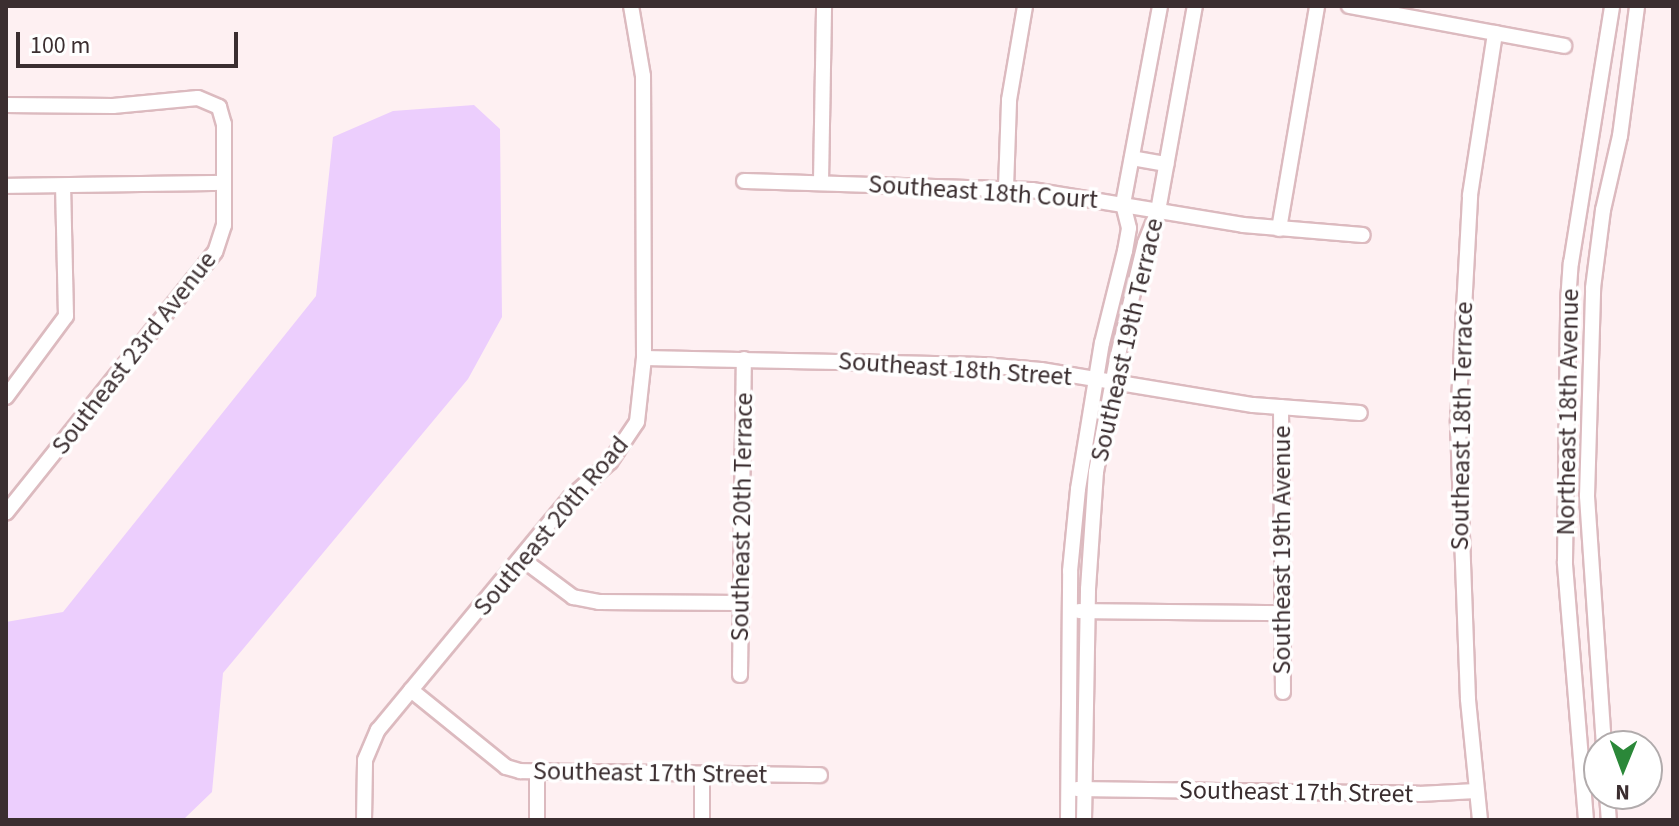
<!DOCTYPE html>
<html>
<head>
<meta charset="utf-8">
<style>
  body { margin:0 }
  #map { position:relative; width:1679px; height:826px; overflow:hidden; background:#fef0f2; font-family:"Source Sans 3",sans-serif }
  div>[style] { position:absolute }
  .water>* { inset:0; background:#eccefd }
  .roads { filter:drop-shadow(2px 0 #dcbabf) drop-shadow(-2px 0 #dcbabf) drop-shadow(0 2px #dcbabf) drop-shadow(0 -2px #dcbabf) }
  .minor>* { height:14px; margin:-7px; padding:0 7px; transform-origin:7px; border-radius:7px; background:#fff }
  span { translate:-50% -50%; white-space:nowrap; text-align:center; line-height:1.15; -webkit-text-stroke:7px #fff; paint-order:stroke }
  .street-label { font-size:26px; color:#3b2e30 }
  .frame { position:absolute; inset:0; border:8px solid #3b2e30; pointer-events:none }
  .north { position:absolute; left:1583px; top:730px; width:80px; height:80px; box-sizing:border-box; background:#fff; border:2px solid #b1abac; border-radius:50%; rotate:181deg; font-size:22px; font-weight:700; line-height:32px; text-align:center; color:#3b2e30 }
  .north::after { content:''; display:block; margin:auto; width:28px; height:36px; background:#2b8839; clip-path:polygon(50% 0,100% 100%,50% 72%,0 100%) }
  .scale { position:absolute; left:16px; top:32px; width:222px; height:36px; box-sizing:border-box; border:4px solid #3b2e30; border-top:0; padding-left:10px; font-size:24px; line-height:28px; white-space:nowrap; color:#3b2e30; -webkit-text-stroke:6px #fff; paint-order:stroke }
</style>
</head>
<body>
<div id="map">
  <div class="water">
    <i style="clip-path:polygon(474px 105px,500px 129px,502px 317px,468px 379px,223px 673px,212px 792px,185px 818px,6px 820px,6px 622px,63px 612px,316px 296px,333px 137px,393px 111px)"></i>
  </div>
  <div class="roads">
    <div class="minor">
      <i style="left:1349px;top:6px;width:219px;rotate:10.5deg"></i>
      <i style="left:6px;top:105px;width:107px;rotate:0.5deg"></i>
      <i style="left:113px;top:106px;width:85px;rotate:-5.4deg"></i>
      <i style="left:198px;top:98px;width:23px;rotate:23deg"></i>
      <i style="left:219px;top:107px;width:18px;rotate:74deg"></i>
      <i style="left:224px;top:124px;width:101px;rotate:90deg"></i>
      <i style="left:224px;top:225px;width:28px;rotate:108deg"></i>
      <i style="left:215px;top:252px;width:334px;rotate:128.7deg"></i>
      <i style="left:1132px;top:158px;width:35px;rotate:10deg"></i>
      <i style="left:744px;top:181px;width:288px;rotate:1.8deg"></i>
      <i style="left:1032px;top:190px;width:214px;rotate:9.4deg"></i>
      <i style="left:1243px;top:225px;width:120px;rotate:4.8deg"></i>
      <i style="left:821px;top:182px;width:176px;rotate:-89deg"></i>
      <i style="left:6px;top:186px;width:217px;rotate:-0.8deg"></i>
      <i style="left:1006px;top:188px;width:88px;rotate:-88deg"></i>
      <i style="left:1009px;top:100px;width:95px;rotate:-80.3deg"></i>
      <i style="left:1279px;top:229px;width:226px;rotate:-80.3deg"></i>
      <i style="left:644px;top:358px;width:339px;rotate:1.2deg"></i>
      <i style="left:983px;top:365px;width:58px;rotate:4.9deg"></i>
      <i style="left:1041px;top:370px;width:215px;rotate:9.4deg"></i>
      <i style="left:1253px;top:405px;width:107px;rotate:4.3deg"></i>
      <i style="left:6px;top:397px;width:101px;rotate:-53.5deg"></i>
      <i style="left:66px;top:316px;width:129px;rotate:-91.3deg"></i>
      <i style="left:1281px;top:407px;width:285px;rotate:89.6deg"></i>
      <i style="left:522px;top:559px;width:64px;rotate:36.7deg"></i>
      <i style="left:573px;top:597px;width:26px;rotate:11deg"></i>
      <i style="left:599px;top:602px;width:142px;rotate:0.4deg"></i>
      <i style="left:1079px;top:611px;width:203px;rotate:0.6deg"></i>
      <i style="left:740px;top:675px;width:316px;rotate:-89.3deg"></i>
      <i style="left:411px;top:690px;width:122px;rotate:39deg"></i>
      <i style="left:506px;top:767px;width:15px;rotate:16deg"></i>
      <i style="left:520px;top:771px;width:300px;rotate:0.8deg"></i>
      <i style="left:1604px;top:746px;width:251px;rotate:-93.9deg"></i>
      <i style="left:1587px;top:496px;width:208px;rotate:-88.3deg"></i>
      <i style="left:1593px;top:288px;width:79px;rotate:-82.7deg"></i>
      <i style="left:1603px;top:210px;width:76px;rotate:-77.1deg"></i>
      <i style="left:1620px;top:136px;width:131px;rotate:-82.5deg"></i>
      <i style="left:1077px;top:789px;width:342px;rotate:0.8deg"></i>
      <i style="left:1419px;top:794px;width:57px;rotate:-3deg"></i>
      <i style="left:1607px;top:794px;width:26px;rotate:86deg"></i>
      <i style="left:364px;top:820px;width:60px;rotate:-89deg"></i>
      <i style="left:365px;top:760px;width:33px;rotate:-67deg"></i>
      <i style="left:378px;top:730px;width:301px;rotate:-50.4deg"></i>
      <i style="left:570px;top:498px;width:54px;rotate:-42deg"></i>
      <i style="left:610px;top:462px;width:48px;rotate:-56deg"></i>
      <i style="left:637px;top:422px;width:64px;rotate:-83.8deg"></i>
      <i style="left:644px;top:358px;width:282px;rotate:-90.2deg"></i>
      <i style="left:643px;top:76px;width:71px;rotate:-99.7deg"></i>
      <i style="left:537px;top:820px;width:49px;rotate:-90deg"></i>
      <i style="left:702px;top:820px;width:46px;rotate:-90deg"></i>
      <i style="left:1068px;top:820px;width:249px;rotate:-89.5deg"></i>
      <i style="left:1070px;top:571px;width:82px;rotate:-84.4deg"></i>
      <i style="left:1078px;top:489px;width:148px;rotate:-80.7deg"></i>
      <i style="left:1102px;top:343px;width:95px;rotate:-76deg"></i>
      <i style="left:1125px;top:251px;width:23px;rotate:-80deg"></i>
      <i style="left:1129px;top:228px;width:25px;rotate:-104deg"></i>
      <i style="left:1123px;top:204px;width:201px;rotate:-79.4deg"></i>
      <i style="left:1084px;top:820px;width:231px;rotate:-89deg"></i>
      <i style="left:1088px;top:589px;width:117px;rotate:-86.1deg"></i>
      <i style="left:1096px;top:472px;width:115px;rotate:-79.5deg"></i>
      <i style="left:1117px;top:359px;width:119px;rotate:-76.4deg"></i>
      <i style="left:1145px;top:243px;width:35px;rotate:-68deg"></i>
      <i style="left:1158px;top:211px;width:208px;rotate:-79.8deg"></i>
      <i style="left:1480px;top:820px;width:122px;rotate:-95.7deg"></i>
      <i style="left:1468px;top:699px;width:279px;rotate:-92.1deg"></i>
      <i style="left:1458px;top:420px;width:225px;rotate:-86.9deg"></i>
      <i style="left:1470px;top:195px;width:164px;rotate:-81.2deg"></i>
      <i style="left:1586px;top:820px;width:259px;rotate:-94.7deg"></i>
      <i style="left:1565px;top:562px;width:260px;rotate:-89.3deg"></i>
      <i style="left:1568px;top:302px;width:39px;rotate:-86deg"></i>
      <i style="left:1571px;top:263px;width:260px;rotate:-80.9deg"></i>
    </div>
  </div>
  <div class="street-label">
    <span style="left:983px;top:192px;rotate:4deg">Southeast 18th Court</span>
    <span style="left:1127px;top:340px;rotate:-77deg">Southeast 19th Terrace</span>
    <span style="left:134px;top:353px;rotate:-52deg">Southeast 23rd Avenue</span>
    <span style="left:955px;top:369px;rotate:4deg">Southeast 18th Street</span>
    <span style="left:1568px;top:412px;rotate:-89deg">Northeast 18th Avenue</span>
    <span style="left:1462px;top:426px;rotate:-89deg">Southeast 18th Terrace</span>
    <span style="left:742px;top:517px;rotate:-89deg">Southeast 20th Terrace</span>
    <span style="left:551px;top:526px;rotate:-50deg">Southeast 20th Road</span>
    <span style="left:1282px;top:550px;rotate:-90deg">Southeast 19th Avenue</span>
    <span style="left:650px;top:773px;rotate:1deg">Southeast 17th Street</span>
    <span style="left:1296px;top:792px;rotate:1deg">Southeast 17th Street</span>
  </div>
  <div class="frame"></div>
  <div class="north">N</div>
  <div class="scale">100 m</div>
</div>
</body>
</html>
